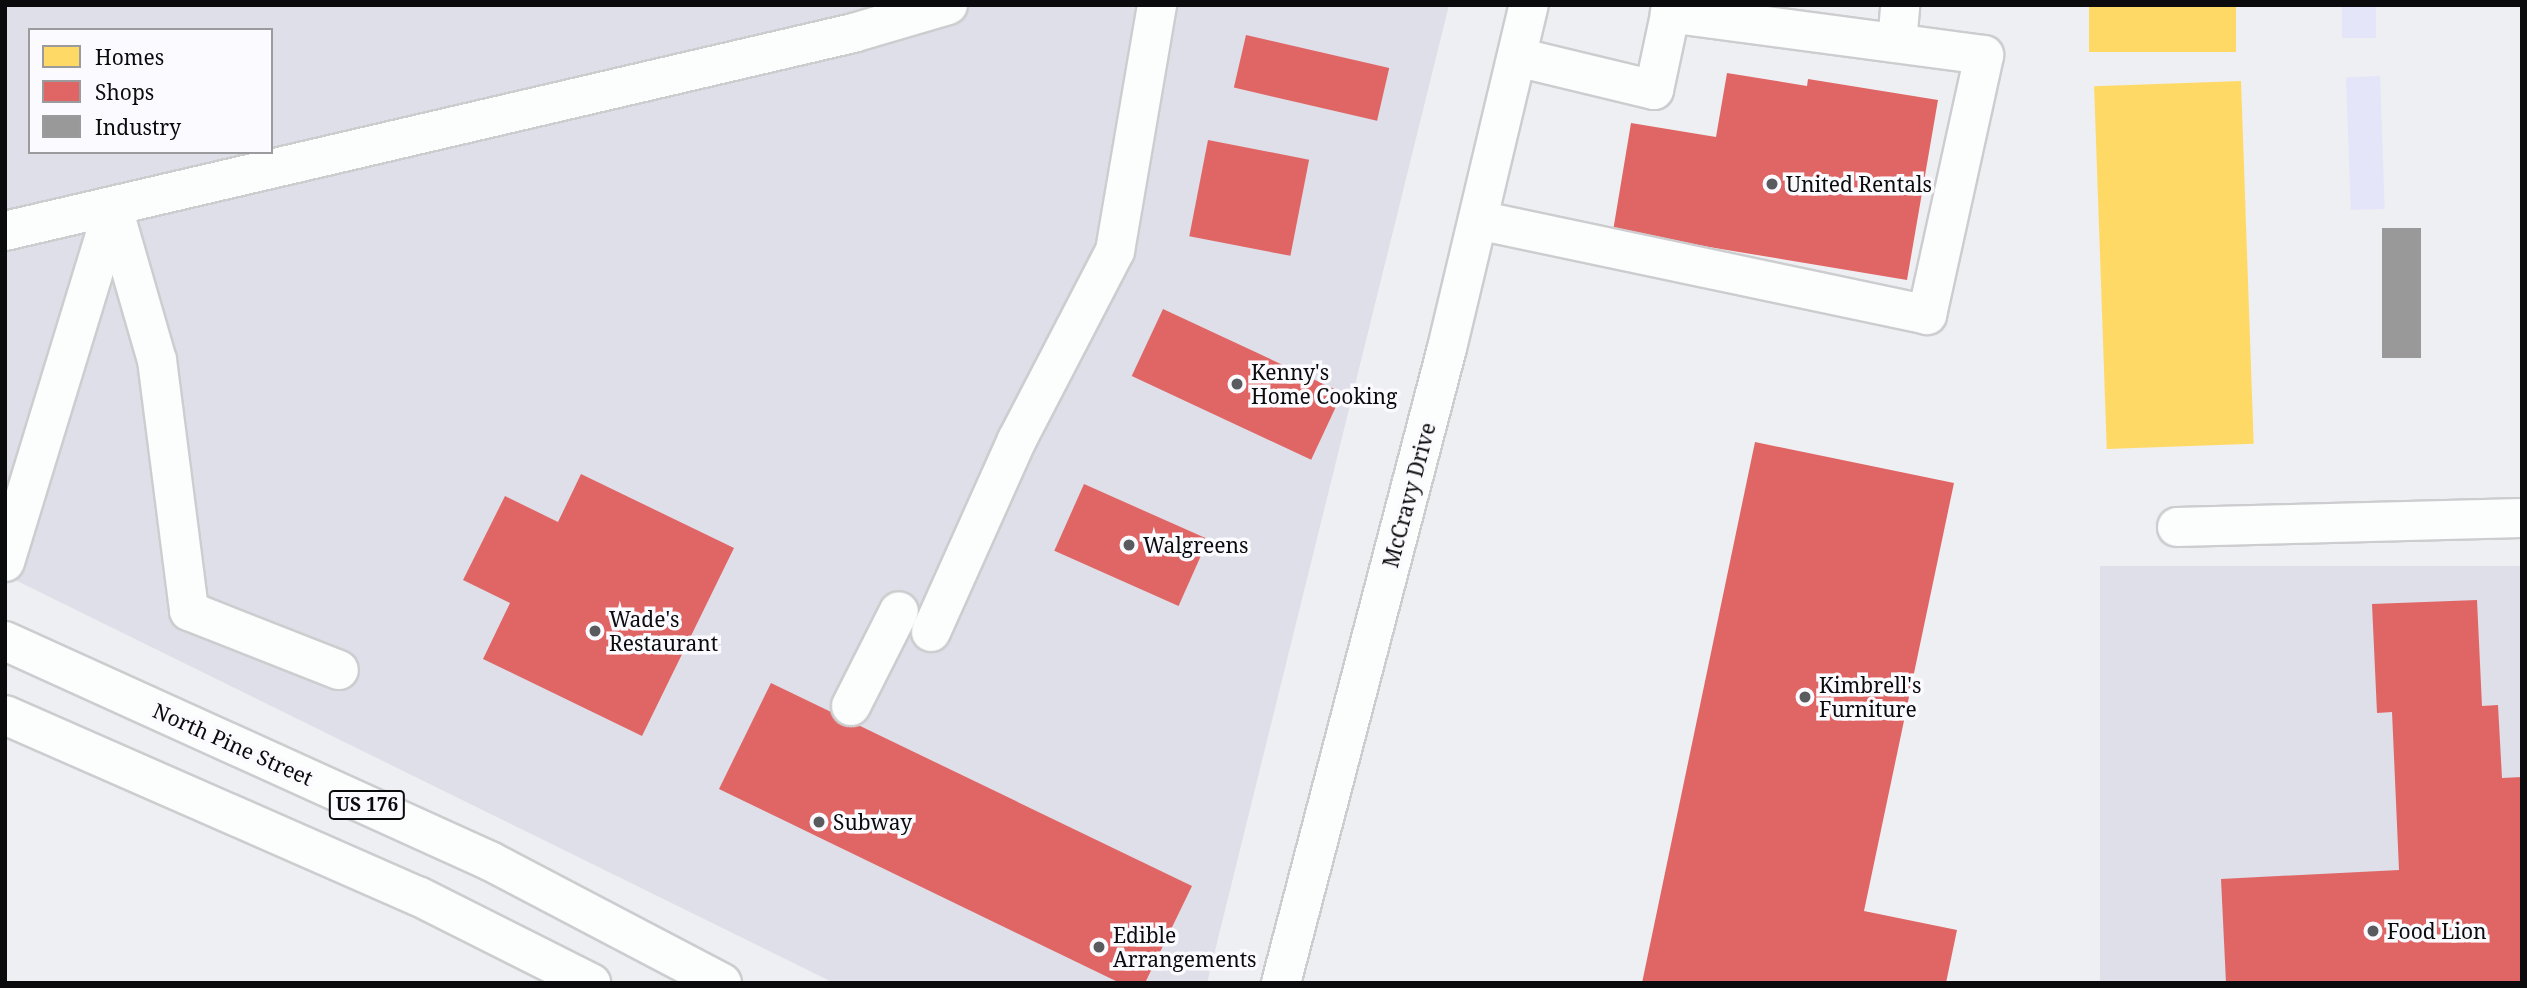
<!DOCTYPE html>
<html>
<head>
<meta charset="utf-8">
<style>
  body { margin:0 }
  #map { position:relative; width:2527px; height:988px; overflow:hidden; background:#eeeff3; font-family:"Noto Serif",serif }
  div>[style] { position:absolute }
  .built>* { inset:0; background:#dedfe8; transform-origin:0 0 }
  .green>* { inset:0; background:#e4e5f8; transform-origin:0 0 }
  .homes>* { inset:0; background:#ffd966; transform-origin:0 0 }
  .shops>* { inset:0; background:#e06666; transform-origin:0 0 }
  .industry>* { inset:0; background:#999; transform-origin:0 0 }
  .roads { filter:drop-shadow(2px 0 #cdcdd0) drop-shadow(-2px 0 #cdcdd0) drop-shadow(0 2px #cdcdd0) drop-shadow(0 -2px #cdcdd0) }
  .minor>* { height:38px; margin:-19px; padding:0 19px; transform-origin:19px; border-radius:19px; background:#fcfdfd }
  .highway>* { height:38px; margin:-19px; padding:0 19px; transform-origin:19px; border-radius:19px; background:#fcfdfd }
  .dots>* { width:19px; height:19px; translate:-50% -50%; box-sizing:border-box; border:4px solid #fbfbff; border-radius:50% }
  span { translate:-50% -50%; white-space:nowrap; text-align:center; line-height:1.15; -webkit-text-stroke:7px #fbfbff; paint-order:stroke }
  .shield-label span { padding:2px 5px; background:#fbfbff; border:2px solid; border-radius:5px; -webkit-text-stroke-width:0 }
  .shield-label { font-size:19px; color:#0b0b0d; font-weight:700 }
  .poi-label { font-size:21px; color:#0b0b0d }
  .left { translate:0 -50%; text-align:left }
  .street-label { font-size:21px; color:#0b0b0d }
  .frame { position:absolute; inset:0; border:7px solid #0b0b0d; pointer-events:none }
  .legend { position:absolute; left:28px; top:28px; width:245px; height:126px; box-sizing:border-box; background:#fbfbff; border:2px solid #9b9b9e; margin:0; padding:9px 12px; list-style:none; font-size:21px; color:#0b0b0d }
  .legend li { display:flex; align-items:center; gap:14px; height:35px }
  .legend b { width:35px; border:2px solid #9b9b9e }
</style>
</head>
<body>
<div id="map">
  <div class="built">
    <i style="clip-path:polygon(evenodd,5px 5px,1449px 5px,1207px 983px,834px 983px,5px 575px,5px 5px,30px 30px,271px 30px,271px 152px,30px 152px,30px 30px)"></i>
    <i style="left:2522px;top:566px;width:417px;height:422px;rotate:90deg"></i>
  </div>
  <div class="green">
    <i style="left:2342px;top:5px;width:34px;height:33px"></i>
    <i style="left:2380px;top:76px;width:133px;height:34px;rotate:88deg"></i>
  </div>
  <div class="homes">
    <i style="left:2089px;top:5px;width:147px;height:47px"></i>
    <i style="left:2241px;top:81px;width:363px;height:147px;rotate:88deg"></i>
  </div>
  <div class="shops">
    <i style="left:1246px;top:35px;width:147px;height:54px;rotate:13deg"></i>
    <i style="clip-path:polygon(1727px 73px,1807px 86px,1808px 79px,1938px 100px,1907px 280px,1613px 231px,1631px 123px,1716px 137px)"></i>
    <i style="left:1208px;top:140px;width:103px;height:98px;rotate:11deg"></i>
    <i style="left:1163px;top:309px;width:198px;height:74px;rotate:25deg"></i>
    <i style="clip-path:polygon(1755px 442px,1954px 483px,1864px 911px,1957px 930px,1946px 983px,1642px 983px)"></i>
    <i style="clip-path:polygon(581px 474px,734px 548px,642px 736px,483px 659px,510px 603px,463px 580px,505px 496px,558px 522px)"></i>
    <i style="left:1084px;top:484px;width:136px;height:73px;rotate:24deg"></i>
    <i style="clip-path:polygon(2477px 600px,2482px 706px,2498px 705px,2502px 778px,2522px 777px,2522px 983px,2226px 983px,2221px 879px,2399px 870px,2392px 712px,2377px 713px,2372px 604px)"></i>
    <i style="clip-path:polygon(771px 683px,1192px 886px,1145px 983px,1120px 983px,719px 789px)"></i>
  </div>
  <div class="industry">
    <i style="left:2382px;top:228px;width:39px;height:130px"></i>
  </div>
  <div class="roads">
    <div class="minor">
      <i style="left:1897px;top:43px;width:38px;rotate:-85deg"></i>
      <i style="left:1517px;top:57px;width:141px;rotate:13.5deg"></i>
      <i style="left:1654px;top:90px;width:87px;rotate:-78deg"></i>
      <i style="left:113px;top:208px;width:158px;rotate:73.9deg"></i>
      <i style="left:157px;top:360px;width:253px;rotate:82.7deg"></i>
      <i style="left:189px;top:611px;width:161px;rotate:21.5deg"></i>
      <i style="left:1478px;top:220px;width:459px;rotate:11.9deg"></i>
      <i style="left:1927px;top:315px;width:266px;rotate:-77.6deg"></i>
      <i style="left:1984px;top:55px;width:317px;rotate:-172.4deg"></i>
      <i style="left:5px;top:231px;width:871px;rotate:-13.14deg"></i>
      <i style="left:853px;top:33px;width:99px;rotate:-16.4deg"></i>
      <i style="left:2177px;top:527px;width:345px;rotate:-1.5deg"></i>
      <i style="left:5px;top:562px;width:370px;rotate:-73deg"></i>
      <i style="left:931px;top:632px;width:210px;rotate:-65.9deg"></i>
      <i style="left:1017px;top:440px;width:213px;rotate:-62.6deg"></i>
      <i style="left:1115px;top:251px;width:250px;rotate:-80.3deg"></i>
      <i style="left:851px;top:706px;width:106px;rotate:-63.2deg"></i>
      <i style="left:1281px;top:983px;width:656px;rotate:-75.35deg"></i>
      <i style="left:1447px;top:348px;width:353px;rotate:-76.6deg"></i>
    </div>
    <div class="highway">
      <i style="left:5px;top:641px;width:533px;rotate:24.4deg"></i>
      <i style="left:490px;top:861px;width:262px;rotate:27.7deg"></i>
      <i style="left:5px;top:715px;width:451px;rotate:23.7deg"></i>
      <i style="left:418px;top:896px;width:194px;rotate:26.7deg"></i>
    </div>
  </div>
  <div class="dots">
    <i style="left:1772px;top:184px;background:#5a5b5e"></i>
    <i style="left:1237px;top:384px;background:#5a5b5e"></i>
    <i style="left:1129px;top:545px;background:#5a5b5e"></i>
    <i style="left:595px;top:631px;background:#5a5b5e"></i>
    <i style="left:1805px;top:697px;background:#5a5b5e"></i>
    <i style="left:819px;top:822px;background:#5a5b5e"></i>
    <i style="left:2373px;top:931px;background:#5a5b5e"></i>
    <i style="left:1099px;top:947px;background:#5a5b5e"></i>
  </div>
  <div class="shield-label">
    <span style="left:367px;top:805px">US 176</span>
  </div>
  <div class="poi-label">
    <span class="left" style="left:1786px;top:184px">United Rentals</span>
    <span class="left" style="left:1251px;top:384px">Kenny's<br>Home Cooking</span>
    <span class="left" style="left:1143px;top:545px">Walgreens</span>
    <span class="left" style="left:609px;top:631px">Wade's<br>Restaurant</span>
    <span class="left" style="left:1819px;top:697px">Kimbrell's<br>Furniture</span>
    <span class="left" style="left:833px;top:822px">Subway</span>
    <span class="left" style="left:2387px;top:931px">Food Lion</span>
    <span class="left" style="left:1113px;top:947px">Edible<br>Arrangements</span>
  </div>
  <div class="street-label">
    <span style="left:1409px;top:495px;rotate:-75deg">McCravy Drive</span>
    <span style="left:233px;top:744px;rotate:24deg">North Pine Street</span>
  </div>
  <div class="frame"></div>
  <ul class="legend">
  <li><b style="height:19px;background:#ffd966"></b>Homes</li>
  <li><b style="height:19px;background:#e06666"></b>Shops</li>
  <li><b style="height:19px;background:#999"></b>Industry</li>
  </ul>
</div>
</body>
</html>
